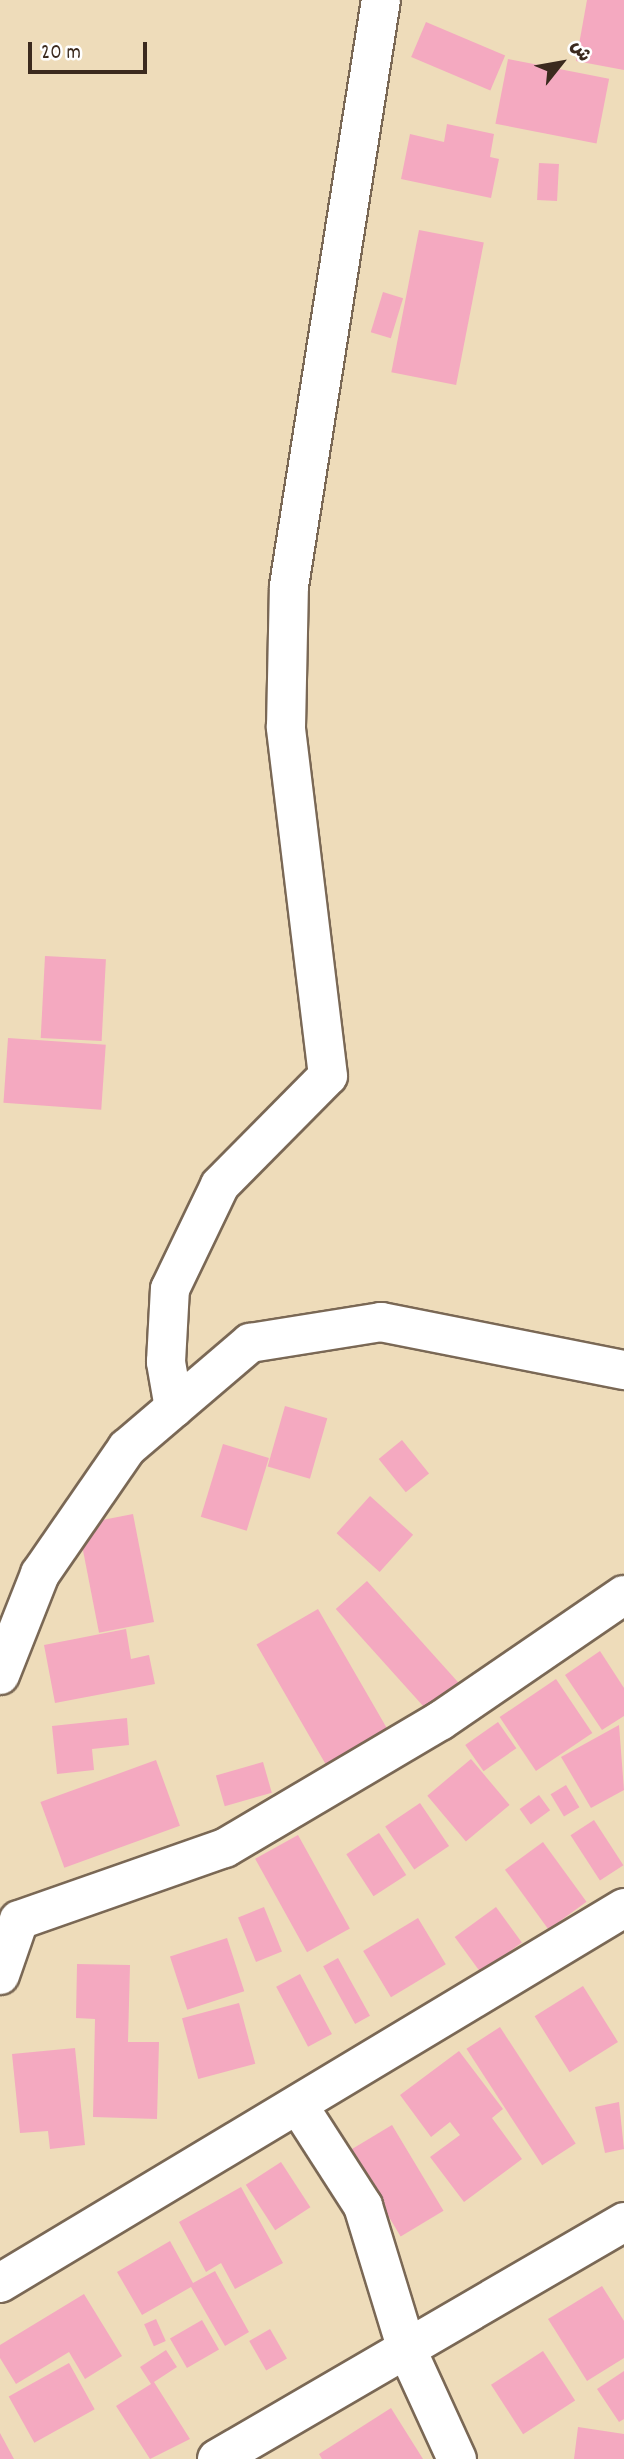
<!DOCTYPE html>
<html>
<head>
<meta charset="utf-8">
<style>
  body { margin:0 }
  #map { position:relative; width:624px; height:2459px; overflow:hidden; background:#eedcba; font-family:Dekko,"Playpen Sans Arabic",sans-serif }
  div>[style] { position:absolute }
  .building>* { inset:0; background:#f4a9c0; transform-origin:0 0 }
  .roads { filter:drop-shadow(2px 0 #7a6855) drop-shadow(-2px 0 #7a6855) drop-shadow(0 2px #7a6855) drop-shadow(0 -2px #7a6855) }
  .minor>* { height:38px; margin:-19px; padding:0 19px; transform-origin:19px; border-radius:19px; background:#fff }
  .major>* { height:38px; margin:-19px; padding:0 19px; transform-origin:19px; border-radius:19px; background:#fff }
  span { translate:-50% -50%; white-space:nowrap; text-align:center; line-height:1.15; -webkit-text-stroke:6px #fff; paint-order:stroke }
  .north { position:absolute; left:526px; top:28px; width:70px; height:70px; -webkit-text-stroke:5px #fff; paint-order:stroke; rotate:59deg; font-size:19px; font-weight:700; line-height:28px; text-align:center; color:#3b2a1e }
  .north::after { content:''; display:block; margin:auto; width:24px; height:32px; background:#3b2a1e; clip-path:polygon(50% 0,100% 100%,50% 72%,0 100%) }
  .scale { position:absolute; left:28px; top:42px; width:119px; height:32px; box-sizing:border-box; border:4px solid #3b2a1e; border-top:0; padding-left:9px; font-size:21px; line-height:24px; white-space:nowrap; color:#3b2a1e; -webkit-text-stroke:5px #fff; paint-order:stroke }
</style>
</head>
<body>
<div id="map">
  <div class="building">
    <i style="clip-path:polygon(587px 0,624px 0,624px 70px,576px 61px)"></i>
    <i style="left:426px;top:22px;width:86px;height:38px;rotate:23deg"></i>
    <i style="left:508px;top:59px;width:103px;height:66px;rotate:11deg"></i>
    <i style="clip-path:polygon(447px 124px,494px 134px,490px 157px,499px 159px,491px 198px,401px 179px,410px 134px,444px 142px)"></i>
    <i style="left:539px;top:163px;width:20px;height:37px;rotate:3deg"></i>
    <i style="left:419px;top:230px;width:66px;height:145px;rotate:11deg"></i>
    <i style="left:383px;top:292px;width:21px;height:42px;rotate:17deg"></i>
    <i style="left:45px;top:956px;width:61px;height:82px;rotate:3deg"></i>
    <i style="left:8px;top:1038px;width:98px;height:65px;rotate:4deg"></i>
    <i style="left:285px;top:1406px;width:44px;height:63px;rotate:16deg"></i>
    <i style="left:402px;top:1440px;width:43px;height:30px;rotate:51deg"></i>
    <i style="left:223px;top:1444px;width:48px;height:76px;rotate:17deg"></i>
    <i style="left:370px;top:1496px;width:58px;height:50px;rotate:42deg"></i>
    <i style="left:133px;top:1514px;width:110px;height:56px;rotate:79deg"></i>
    <i style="left:367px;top:1581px;width:158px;height:42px;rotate:48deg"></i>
    <i style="left:318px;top:1609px;width:156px;height:71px;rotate:60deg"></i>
    <i style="clip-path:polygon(126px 1629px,131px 1659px,149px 1655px,155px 1684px,55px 1703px,44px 1645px)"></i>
    <i style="clip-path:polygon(600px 1651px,624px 1688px,624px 1716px,602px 1730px,565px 1675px)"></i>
    <i style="left:556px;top:1679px;width:65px;height:68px;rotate:56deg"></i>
    <i style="clip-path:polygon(127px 1718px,129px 1745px,92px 1749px,94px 1770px,57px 1774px,52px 1726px)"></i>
    <i style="left:498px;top:1722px;width:32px;height:40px;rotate:55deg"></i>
    <i style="clip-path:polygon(619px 1725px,624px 1790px,591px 1808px,561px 1757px)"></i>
    <i style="left:471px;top:1759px;width:60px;height:57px;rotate:50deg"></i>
    <i style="left:156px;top:1760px;width:70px;height:123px;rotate:70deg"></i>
    <i style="left:263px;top:1762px;width:32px;height:49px;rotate:74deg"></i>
    <i style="left:566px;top:1785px;width:26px;height:18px;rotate:59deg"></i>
    <i style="left:539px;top:1795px;width:19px;height:24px;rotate:54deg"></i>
    <i style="left:420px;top:1803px;width:52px;height:42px;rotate:56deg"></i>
    <i style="left:594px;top:1820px;width:54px;height:28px;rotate:57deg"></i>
    <i style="left:379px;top:1833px;width:50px;height:39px;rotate:57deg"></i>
    <i style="left:298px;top:1835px;width:107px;height:49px;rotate:61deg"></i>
    <i style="left:543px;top:1842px;width:74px;height:47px;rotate:54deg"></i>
    <i style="left:264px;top:1907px;width:48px;height:28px;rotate:68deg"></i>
    <i style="left:496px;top:1907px;width:44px;height:51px;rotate:54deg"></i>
    <i style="left:418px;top:1918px;width:54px;height:64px;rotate:59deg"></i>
    <i style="left:227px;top:1938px;width:56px;height:60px;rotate:72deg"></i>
    <i style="left:338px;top:1958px;width:66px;height:17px;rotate:61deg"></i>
    <i style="clip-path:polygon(77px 1964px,130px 1965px,128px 2042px,159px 2042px,157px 2119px,93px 2117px,95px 2019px,76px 2018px)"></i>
    <i style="left:300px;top:1974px;width:68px;height:27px;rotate:62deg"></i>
    <i style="left:583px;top:1986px;width:66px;height:57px;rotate:58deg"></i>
    <i style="left:239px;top:2003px;width:63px;height:59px;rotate:75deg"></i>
    <i style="left:500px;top:2027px;width:139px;height:40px;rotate:57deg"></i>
    <i style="clip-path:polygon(75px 2048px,85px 2145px,50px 2149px,48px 2131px,20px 2133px,12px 2054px)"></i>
    <i style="clip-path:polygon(459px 2051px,503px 2109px,492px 2118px,522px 2159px,464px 2202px,430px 2157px,460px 2135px,450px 2122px,431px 2137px,400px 2095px)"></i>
    <i style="clip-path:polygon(619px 2102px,624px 2149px,605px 2153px,595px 2107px)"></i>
    <i style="left:392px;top:2125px;width:100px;height:50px;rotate:59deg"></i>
    <i style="left:281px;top:2162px;width:54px;height:42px;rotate:57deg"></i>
    <i style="clip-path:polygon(241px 2187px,283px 2263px,235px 2289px,221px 2263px,206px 2272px,179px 2222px)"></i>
    <i style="clip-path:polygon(170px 2241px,193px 2283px,215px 2271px,249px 2332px,225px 2346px,191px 2287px,142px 2315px,117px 2272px)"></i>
    <i style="clip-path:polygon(602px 2286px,624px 2321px,624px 2358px,587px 2381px,548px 2319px)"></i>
    <i style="clip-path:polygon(84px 2294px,122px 2356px,85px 2379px,69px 2352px,16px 2384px,0 2358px,0 2345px)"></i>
    <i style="left:156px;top:2319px;width:24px;height:13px;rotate:66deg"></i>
    <i style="left:202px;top:2320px;width:34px;height:37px;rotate:60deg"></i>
    <i style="left:270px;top:2329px;width:34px;height:24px;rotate:60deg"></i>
    <i style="clip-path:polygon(166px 2350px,177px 2367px,154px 2382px,190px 2439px,150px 2459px,116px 2406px,151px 2384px,140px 2367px)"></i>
    <i style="left:543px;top:2351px;width:59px;height:62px;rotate:57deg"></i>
    <i style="left:69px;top:2363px;width:53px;height:69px;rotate:61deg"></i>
    <i style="clip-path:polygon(624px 2371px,624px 2419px,619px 2422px,597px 2389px)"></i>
    <i style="clip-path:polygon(391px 2408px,423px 2459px,322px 2459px,319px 2454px)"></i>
    <i style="clip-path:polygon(578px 2427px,624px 2434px,624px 2459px,574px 2459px)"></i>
    <i style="clip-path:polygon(0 2433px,14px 2459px,0 2459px)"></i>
  </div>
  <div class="roads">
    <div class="minor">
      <i style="left:174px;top:1408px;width:47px;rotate:-99.9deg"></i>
      <i style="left:166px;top:1362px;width:73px;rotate:-86.9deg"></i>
      <i style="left:170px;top:1289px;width:115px;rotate:-64.3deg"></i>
      <i style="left:220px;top:1185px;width:153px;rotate:-45.3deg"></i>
      <i style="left:328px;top:1076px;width:352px;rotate:-96.9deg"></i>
      <i style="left:286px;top:727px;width:141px;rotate:-88.8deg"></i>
      <i style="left:289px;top:586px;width:593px;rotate:-81.08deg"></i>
      <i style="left:0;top:1975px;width:58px;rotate:-70.9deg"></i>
      <i style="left:19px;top:1920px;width:218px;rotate:-19.3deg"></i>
      <i style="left:225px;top:1848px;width:250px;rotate:-30.6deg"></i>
      <i style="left:440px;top:1721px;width:223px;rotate:-34.4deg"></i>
      <i style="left:298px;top:2105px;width:120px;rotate:57.2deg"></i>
      <i style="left:363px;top:2206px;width:151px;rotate:73deg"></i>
      <i style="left:407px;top:2350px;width:120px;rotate:65.4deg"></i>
      <i style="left:0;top:2283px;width:728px;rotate:-31deg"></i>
      <i style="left:217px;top:2459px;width:471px;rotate:-30.2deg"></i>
    </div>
    <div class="major">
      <i style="left:0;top:1675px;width:109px;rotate:-68.4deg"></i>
      <i style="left:40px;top:1574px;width:153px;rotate:-55.4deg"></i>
      <i style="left:127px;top:1448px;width:162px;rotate:-40.5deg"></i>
      <i style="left:250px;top:1343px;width:133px;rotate:-9.1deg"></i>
      <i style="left:381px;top:1322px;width:248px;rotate:11.2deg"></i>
    </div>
  </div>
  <div class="north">ش</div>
  <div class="scale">20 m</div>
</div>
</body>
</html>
